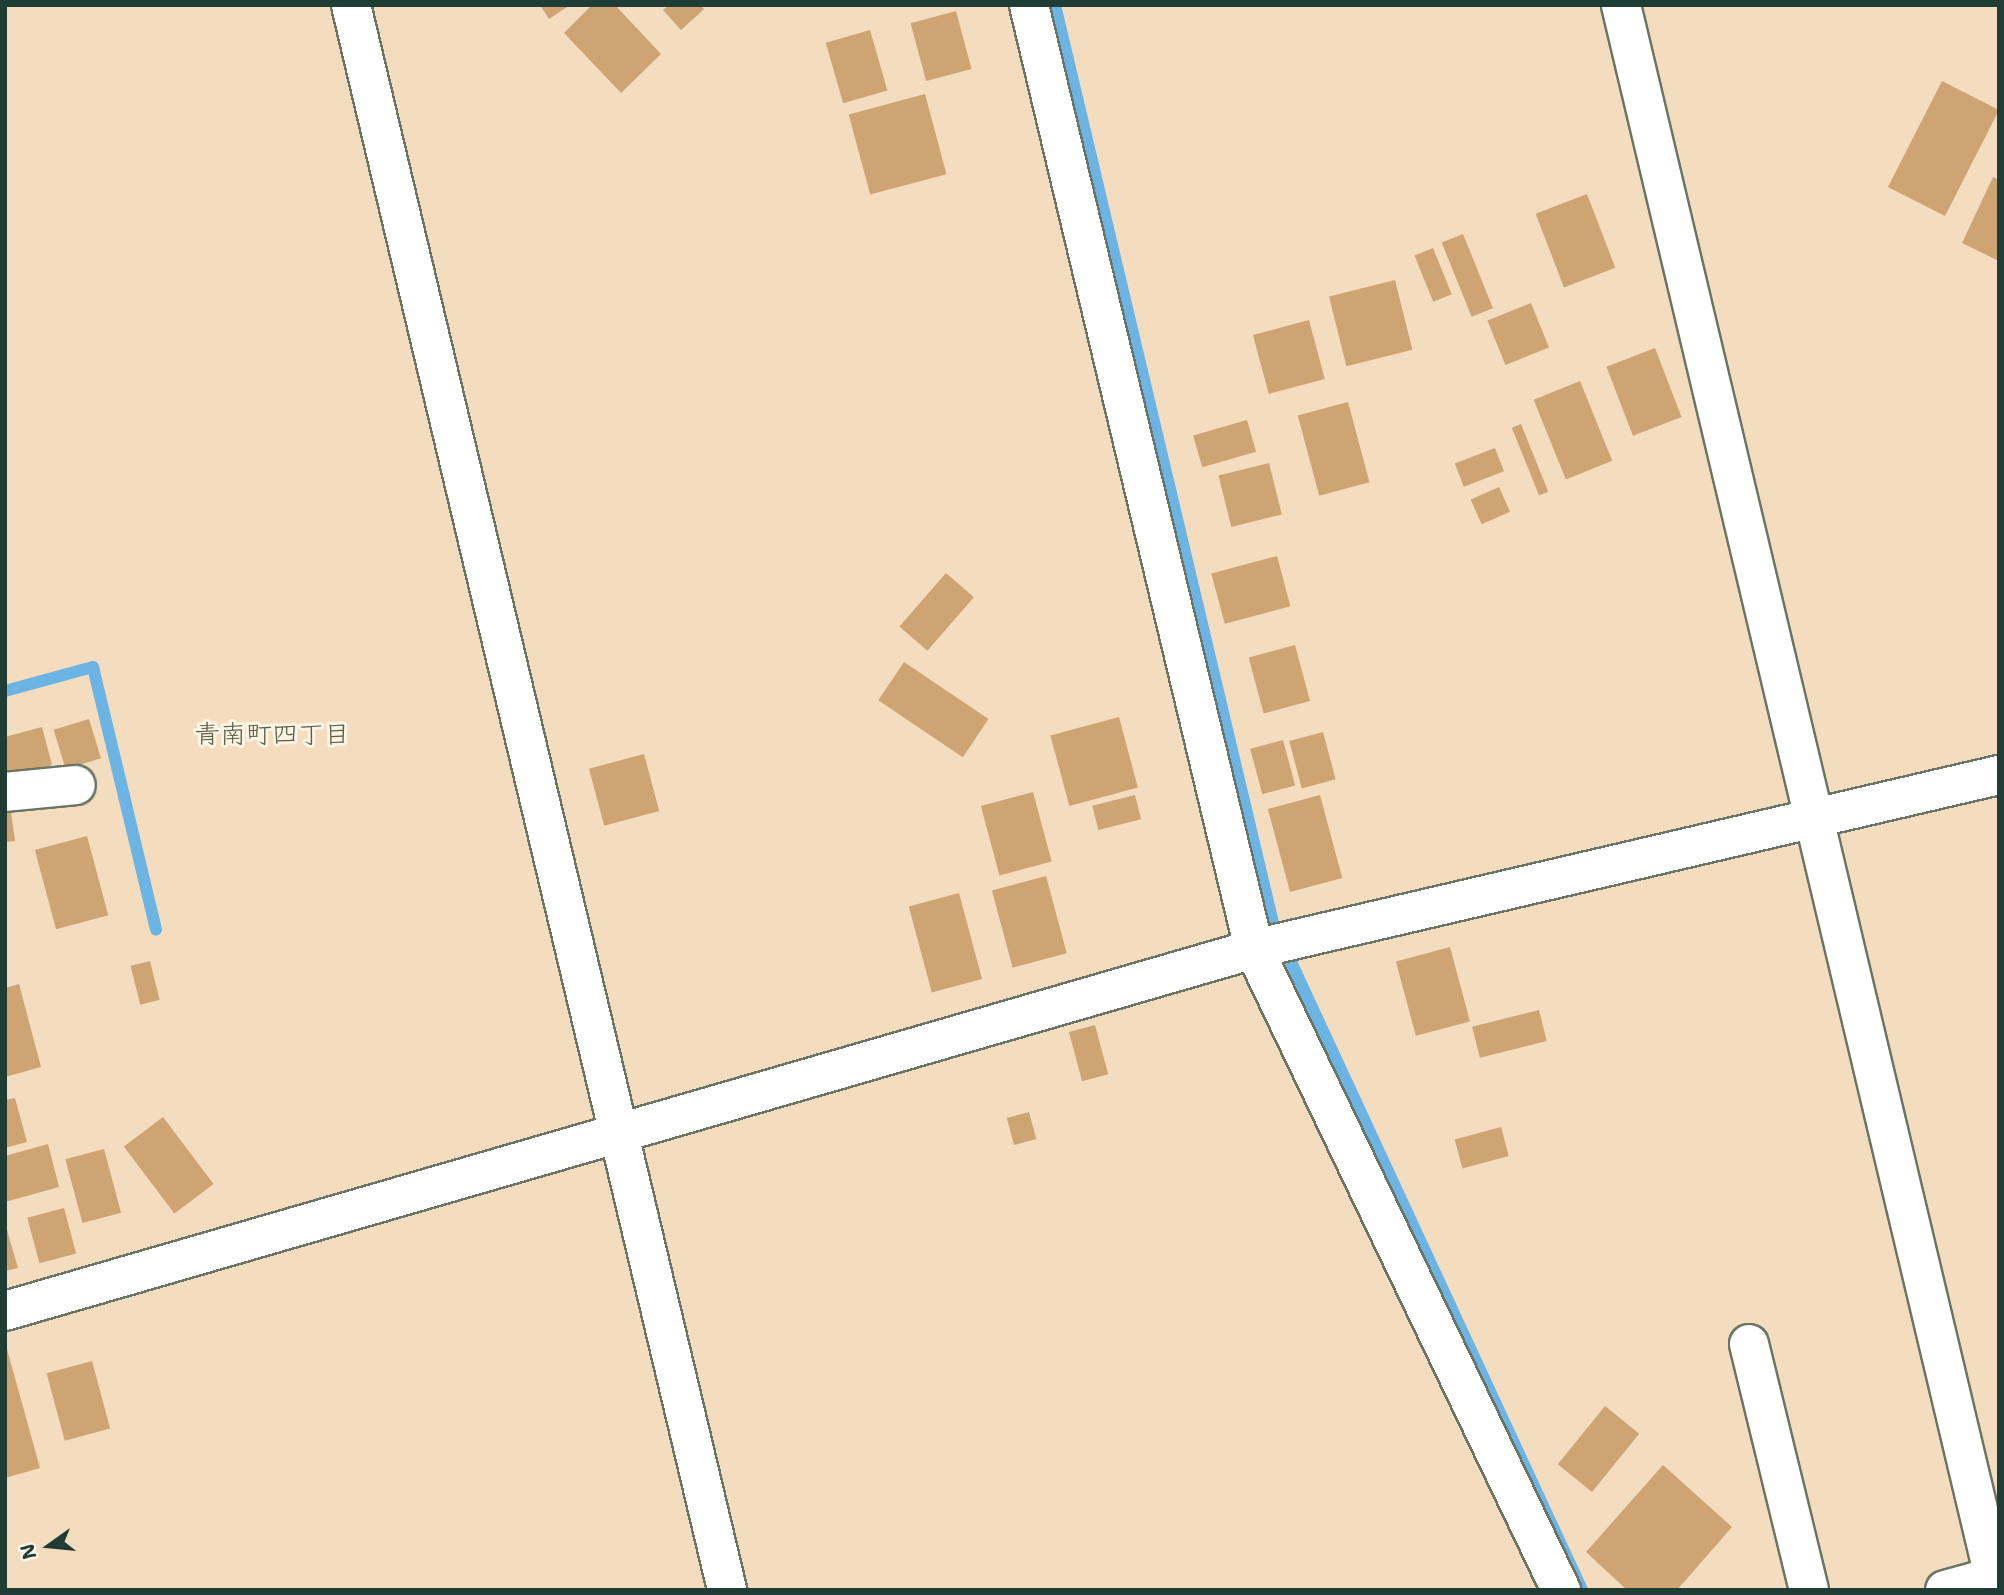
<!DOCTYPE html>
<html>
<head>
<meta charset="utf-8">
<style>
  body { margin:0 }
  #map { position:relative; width:2004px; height:1595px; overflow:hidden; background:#f4dcbf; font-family:"Shantell Sans","Klee One",sans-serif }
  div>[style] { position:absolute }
  .stream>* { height:12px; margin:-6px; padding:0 6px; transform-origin:6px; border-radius:6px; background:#6cb4e3 }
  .building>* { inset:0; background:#cea473; transform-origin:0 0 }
  .roads { filter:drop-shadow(2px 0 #6a7565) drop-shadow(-2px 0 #6a7565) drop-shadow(0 2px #6a7565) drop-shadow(0 -2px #6a7565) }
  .minor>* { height:38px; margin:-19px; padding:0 19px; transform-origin:19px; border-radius:19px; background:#fff }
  span { translate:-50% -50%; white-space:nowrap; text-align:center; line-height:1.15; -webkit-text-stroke:6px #fcf5e5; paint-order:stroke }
  .neighbourhood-label { font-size:26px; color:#5c614a }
  .frame { position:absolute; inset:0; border:7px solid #1f3d34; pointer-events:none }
  .north { position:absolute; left:14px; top:1511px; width:70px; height:70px; -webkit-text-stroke:5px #fcf5e5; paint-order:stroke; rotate:255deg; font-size:19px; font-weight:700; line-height:28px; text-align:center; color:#1f3d34 }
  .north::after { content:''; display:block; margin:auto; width:24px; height:32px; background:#1f3d34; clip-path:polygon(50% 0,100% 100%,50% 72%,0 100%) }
</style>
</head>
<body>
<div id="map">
  <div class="stream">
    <i style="left:1055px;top:5px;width:944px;rotate:76.64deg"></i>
    <i style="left:1273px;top:923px;width:735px;rotate:65.14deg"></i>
    <i style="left:5px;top:691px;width:91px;rotate:-15.3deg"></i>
    <i style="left:93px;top:667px;width:270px;rotate:76.5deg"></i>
  </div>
  <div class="building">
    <i style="clip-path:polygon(540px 5px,570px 5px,549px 19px)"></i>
    <i style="clip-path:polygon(592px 5px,615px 5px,661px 54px,621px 93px,564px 33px)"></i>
    <i style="clip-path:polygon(669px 5px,700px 5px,704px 9px,681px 30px,663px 10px)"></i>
    <i style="left:956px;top:11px;width:60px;height:47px;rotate:75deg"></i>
    <i style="left:870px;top:30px;width:63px;height:46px;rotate:74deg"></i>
    <i style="left:1942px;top:81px;width:64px;height:119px;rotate:27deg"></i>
    <i style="left:925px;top:94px;width:83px;height:79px;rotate:75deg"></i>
    <i style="clip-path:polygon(1993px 177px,1999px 180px,1999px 261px,1962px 243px)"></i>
    <i style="left:1587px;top:194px;width:79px;height:55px;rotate:69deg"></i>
    <i style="left:1463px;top:234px;width:80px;height:23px;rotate:68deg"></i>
    <i style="left:1433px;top:248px;width:50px;height:20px;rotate:68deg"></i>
    <i style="left:1395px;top:280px;width:72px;height:68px;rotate:76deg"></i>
    <i style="left:1531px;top:303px;width:48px;height:47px;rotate:68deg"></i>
    <i style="left:1309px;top:320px;width:61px;height:58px;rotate:75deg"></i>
    <i style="left:1655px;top:348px;width:74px;height:52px;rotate:69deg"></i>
    <i style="left:1580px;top:381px;width:86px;height:50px;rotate:68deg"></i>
    <i style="left:1348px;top:402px;width:83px;height:52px;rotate:75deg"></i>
    <i style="left:1247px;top:420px;width:33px;height:56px;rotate:74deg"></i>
    <i style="left:1521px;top:424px;width:73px;height:10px;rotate:68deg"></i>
    <i style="left:1495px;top:448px;width:25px;height:43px;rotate:69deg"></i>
    <i style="left:1269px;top:463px;width:53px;height:52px;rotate:76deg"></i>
    <i style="left:1499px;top:487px;width:27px;height:31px;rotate:66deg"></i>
    <i style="left:1277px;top:556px;width:52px;height:68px;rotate:75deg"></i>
    <i style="left:946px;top:573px;width:37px;height:71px;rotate:41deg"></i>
    <i style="left:1295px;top:645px;width:58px;height:48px;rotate:75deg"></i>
    <i style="left:904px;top:662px;width:102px;height:46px;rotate:34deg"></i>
    <i style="left:1119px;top:717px;width:73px;height:71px;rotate:75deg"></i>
    <i style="left:89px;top:719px;width:41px;height:37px;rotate:73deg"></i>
    <i style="clip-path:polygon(42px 727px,52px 765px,5px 778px,5px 737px)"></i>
    <i style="left:1323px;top:732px;width:49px;height:35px;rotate:75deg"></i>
    <i style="left:1283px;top:740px;width:47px;height:34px;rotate:75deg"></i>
    <i style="left:644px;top:754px;width:59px;height:57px;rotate:75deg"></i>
    <i style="left:1033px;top:792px;width:72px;height:54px;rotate:75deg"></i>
    <i style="left:1135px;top:795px;width:25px;height:44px;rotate:76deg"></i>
    <i style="left:1320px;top:795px;width:86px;height:54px;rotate:75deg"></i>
    <i style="clip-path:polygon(11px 812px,15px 841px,5px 842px,5px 813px)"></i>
    <i style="left:87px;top:836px;width:82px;height:54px;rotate:75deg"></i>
    <i style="left:1046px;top:876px;width:80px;height:56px;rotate:75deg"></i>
    <i style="left:959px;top:893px;width:89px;height:52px;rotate:75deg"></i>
    <i style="left:1450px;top:947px;width:77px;height:56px;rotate:75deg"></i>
    <i style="left:150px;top:961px;width:40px;height:20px;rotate:76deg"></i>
    <i style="clip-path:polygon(19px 984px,41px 1067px,5px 1077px,5px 988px)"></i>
    <i style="left:1539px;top:1010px;width:32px;height:69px;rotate:76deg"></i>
    <i style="left:1095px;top:1025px;width:51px;height:27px;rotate:75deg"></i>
    <i style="clip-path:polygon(15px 1098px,27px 1142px,5px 1148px,5px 1100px)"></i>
    <i style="left:1029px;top:1112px;width:28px;height:23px;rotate:75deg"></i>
    <i style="left:163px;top:1117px;width:84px;height:49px;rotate:53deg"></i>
    <i style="left:1501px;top:1127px;width:30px;height:48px;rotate:75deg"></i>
    <i style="clip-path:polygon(48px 1144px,59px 1187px,5px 1202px,5px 1156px)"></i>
    <i style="left:104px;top:1149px;width:66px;height:40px;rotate:75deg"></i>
    <i style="left:64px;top:1208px;width:47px;height:38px;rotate:75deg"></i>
    <i style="clip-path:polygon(5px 1223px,18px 1268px,5px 1271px)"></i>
    <i style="clip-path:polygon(5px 1342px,40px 1468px,5px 1478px)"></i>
    <i style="left:92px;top:1361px;width:70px;height:47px;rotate:75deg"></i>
    <i style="left:1605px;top:1406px;width:44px;height:75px;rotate:39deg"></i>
    <i style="clip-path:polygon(1663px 1465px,1732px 1527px,1677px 1590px,1627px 1590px,1586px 1552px)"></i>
  </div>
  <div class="roads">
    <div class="minor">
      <i style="left:351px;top:5px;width:1629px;rotate:76.65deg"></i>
      <i style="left:1029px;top:5px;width:970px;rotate:76.59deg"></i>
      <i style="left:1254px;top:949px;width:711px;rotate:64.41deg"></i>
      <i style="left:1621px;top:5px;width:1629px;rotate:76.65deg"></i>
      <i style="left:5px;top:792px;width:71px;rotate:-5.6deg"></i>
      <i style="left:5px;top:1311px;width:1300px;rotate:-16.16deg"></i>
      <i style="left:1254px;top:949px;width:765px;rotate:-13.15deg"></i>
      <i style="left:1749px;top:1344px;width:253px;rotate:76.3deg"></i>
      <i style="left:1945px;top:1590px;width:56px;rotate:-15.5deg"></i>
    </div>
  </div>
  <div class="neighbourhood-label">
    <span style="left:272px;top:734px">青南町四丁目</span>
  </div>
  <div class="frame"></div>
  <div class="north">N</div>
</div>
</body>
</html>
